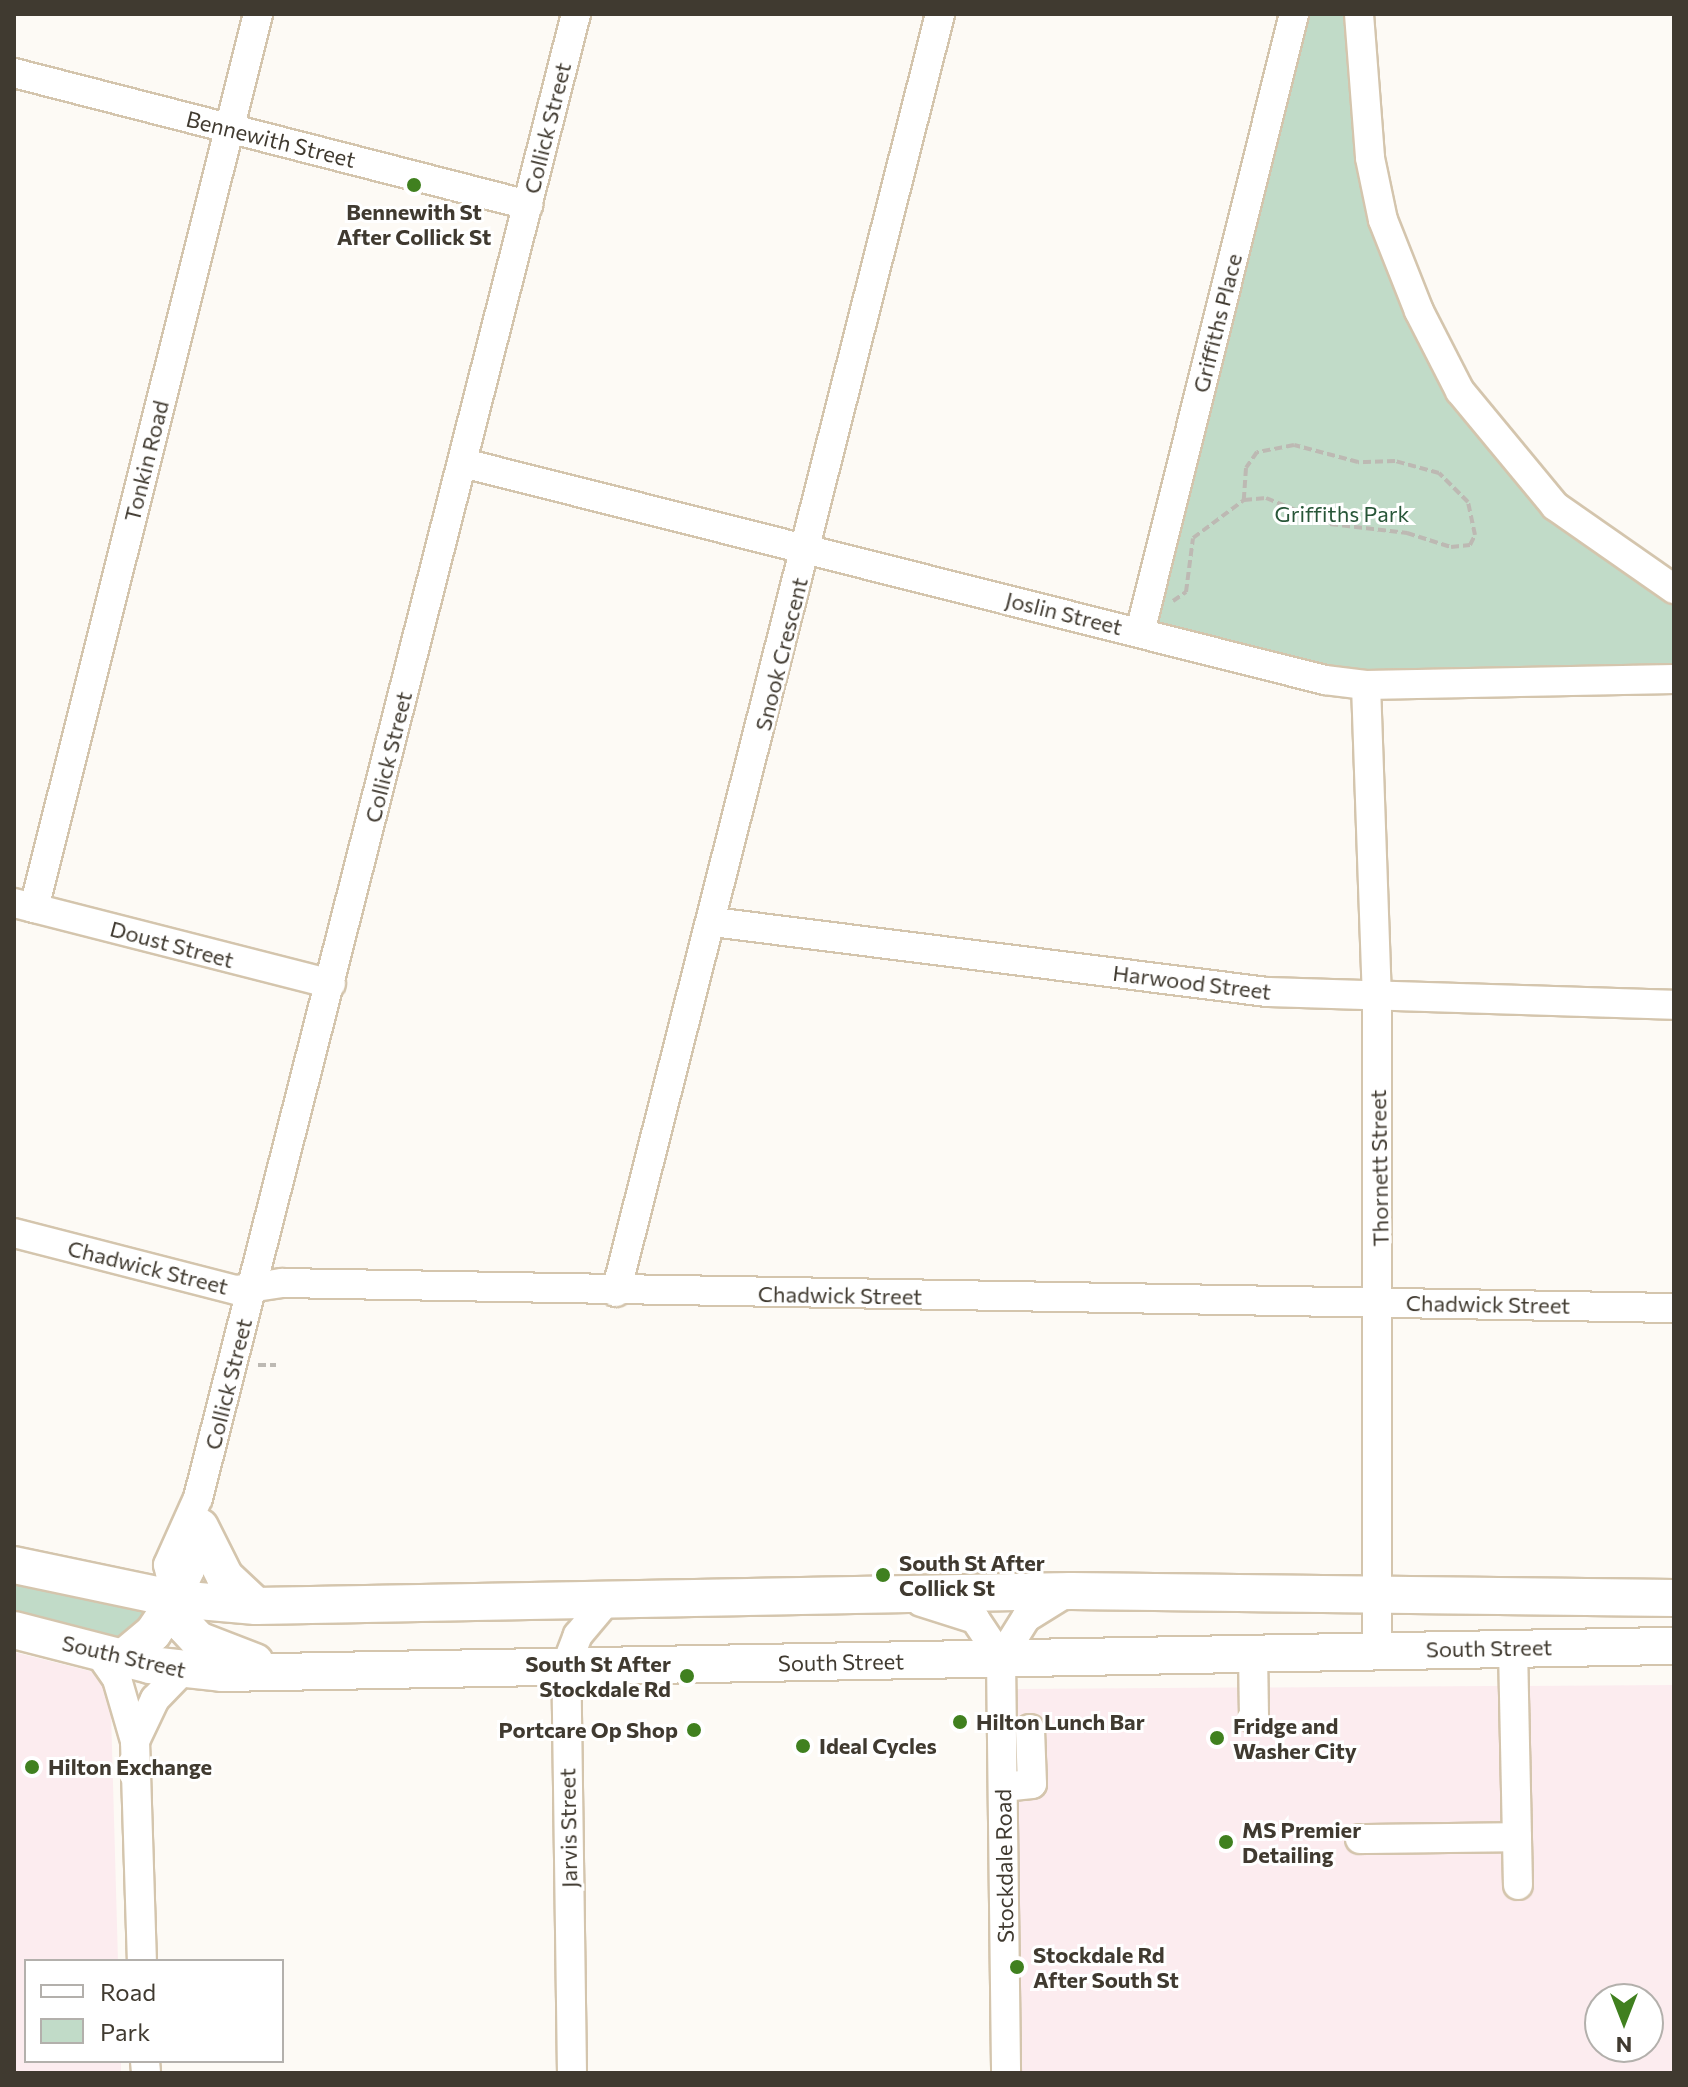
<!DOCTYPE html>
<html>
<head>
<meta charset="utf-8">
<style>
  body { margin:0 }
  #map { position:relative; width:1688px; height:2087px; overflow:hidden; background:#fdfaf5; font-family:Commissioner,sans-serif }
  div>[style] { position:absolute }
  .industrial>* { inset:0; background:#fcecef }
  .green>* { inset:0; background:#c1dbc8 }
  .path>* { height:4px; margin-top:-2px; transform-origin:0; background:repeating-linear-gradient(90deg,#bdb9b3 0 8px,transparent 0 12px) }
  .roads { filter:drop-shadow(2px 0 #d4c5ad) drop-shadow(-2px 0 #d4c5ad) drop-shadow(0 2px #d4c5ad) drop-shadow(0 -2px #d4c5ad) }
  .minor>* { height:28px; margin:-14px; padding:0 14px; transform-origin:14px; border-radius:14px; background:#fff }
  .major>* { height:36px; margin:-18px; padding:0 18px; transform-origin:18px; border-radius:18px; background:#fff }
  .dots>* { width:22px; height:22px; translate:-50% -50%; box-sizing:border-box; border:4px solid #fff; border-radius:50% }
  span { translate:-50% -50%; white-space:nowrap; text-align:center; line-height:1.15; -webkit-text-stroke:6px #fff; paint-order:stroke }
  .street-label { font-size:22px; color:#403a30 }
  .poi-label { font-size:22px; color:#403a30; font-weight:700 }
  .left { translate:0 -50%; text-align:left }
  .right { translate:-100% -50%; text-align:right }
  .park-label { font-size:22px; color:#285638 }
  .frame { position:absolute; inset:0; border:16px solid #403a30; pointer-events:none }
  .legend { position:absolute; left:24px; top:1959px; width:260px; height:104px; box-sizing:border-box; background:#fff; border:2px solid #b3b0ac; margin:0; padding:10px 14px; list-style:none; font-size:24px; color:#403a30 }
  .legend li { display:flex; align-items:center; gap:16px; height:40px }
  .legend b { width:40px; border:2px solid #b3b0ac }
  .north { position:absolute; left:1584px; top:1983px; width:80px; height:80px; box-sizing:border-box; background:#fff; border:2px solid #b3b0ac; border-radius:50%; rotate:180deg; font-size:22px; font-weight:700; line-height:32px; text-align:center; color:#403a30 }
  .north::after { content:''; display:block; margin:auto; width:28px; height:36px; background:#40801f; clip-path:polygon(50% 0,100% 100%,50% 72%,0 100%) }
</style>
</head>
<body>
<div id="map">
  <div class="industrial">
    <i style="clip-path:polygon(14px 1652px,110px 1676px,118px 1961px,26px 1961px,26px 2061px,121px 2061px,121px 2073px,14px 2073px)"></i>
    <i style="clip-path:polygon(evenodd,1674px 1685px,1674px 2073px,994px 2073px,996px 1689px,1674px 1685px,1600px 1999px,1648px 1999px,1648px 2047px,1600px 2047px,1600px 1999px)"></i>
  </div>
  <div class="green">
    <i style="clip-path:polygon(1308px 14px,1347px 14px,1361px 158px,1454px 400px,1549px 518px,1674px 599px,1674px 673px,1371px 677px,1150px 626px)"></i>
    <i style="clip-path:polygon(14px 1578px,153px 1609px,125px 1641px,14px 1617px)"></i>
  </div>
  <div class="path">
    <i style="left:1173px;top:601px;width:16px;rotate:-35deg"></i>
    <i style="left:1186px;top:592px;width:54px;rotate:-82.6deg"></i>
    <i style="left:1193px;top:538px;width:64px;rotate:-36.7deg"></i>
    <i style="left:1244px;top:500px;width:22px;rotate:-5deg"></i>
    <i style="left:1266px;top:498px;width:69px;rotate:22.1deg"></i>
    <i style="left:1330px;top:524px;width:78px;rotate:6.7deg"></i>
    <i style="left:1407px;top:533px;width:46px;rotate:17.7deg"></i>
    <i style="left:1451px;top:547px;width:19px;rotate:-6deg"></i>
    <i style="left:1470px;top:545px;width:11px;rotate:-63deg"></i>
    <i style="left:1475px;top:535px;width:34px;rotate:-102deg"></i>
    <i style="left:1468px;top:502px;width:41px;rotate:-135deg"></i>
    <i style="left:1439px;top:473px;width:46px;rotate:-164.7deg"></i>
    <i style="left:1395px;top:461px;width:37px;rotate:178deg"></i>
    <i style="left:1358px;top:462px;width:66px;rotate:-165.1deg"></i>
    <i style="left:1294px;top:445px;width:38px;rotate:169deg"></i>
    <i style="left:1257px;top:452px;width:19px;rotate:125deg"></i>
    <i style="left:1246px;top:468px;width:32px;rotate:94deg"></i>
    <i style="left:258px;top:1365px;width:18px"></i>
  </div>
  <div class="roads">
    <div class="minor">
      <i style="left:1359px;top:14px;width:144px;rotate:85.6deg"></i>
      <i style="left:1370px;top:158px;width:63px;rotate:78.2deg"></i>
      <i style="left:1383px;top:220px;width:98px;rotate:68.4deg"></i>
      <i style="left:1419px;top:311px;width:90px;rotate:62.9deg"></i>
      <i style="left:1460px;top:391px;width:149px;rotate:50.4deg"></i>
      <i style="left:1555px;top:506px;width:145px;rotate:34.9deg"></i>
      <i style="left:14px;top:73px;width:531px;rotate:14.4deg"></i>
      <i style="left:463px;top:463px;width:889px;rotate:14.13deg"></i>
      <i style="left:1325px;top:680px;width:41px;rotate:7deg"></i>
      <i style="left:1366px;top:685px;width:308px;rotate:-1.1deg"></i>
      <i style="left:1140px;top:632px;width:637px;rotate:-76.01deg"></i>
      <i style="left:1366px;top:685px;width:314px;rotate:88deg"></i>
      <i style="left:1377px;top:999px;width:652px;rotate:90deg"></i>
      <i style="left:14px;top:903px;width:327px;rotate:14.3deg"></i>
      <i style="left:34px;top:908px;width:922px;rotate:-75.93deg"></i>
      <i style="left:713px;top:922px;width:558px;rotate:7.2deg"></i>
      <i style="left:1267px;top:992px;width:407px;rotate:1.8deg"></i>
      <i style="left:14px;top:1233px;width:229px;rotate:14.4deg"></i>
      <i style="left:236px;top:1290px;width:47px;rotate:-8.7deg"></i>
      <i style="left:282px;top:1283px;width:1392px;rotate:1.03deg"></i>
      <i style="left:616px;top:1292px;width:1318px;rotate:-75.77deg"></i>
      <i style="left:176px;top:1599px;width:35px;rotate:-103deg"></i>
      <i style="left:168px;top:1565px;width:73px;rotate:-65.9deg"></i>
      <i style="left:198px;top:1498px;width:1531px;rotate:-75.71deg"></i>
      <i style="left:176px;top:1599px;width:32px;rotate:-64deg"></i>
      <i style="left:190px;top:1570px;width:46px;rotate:-77.5deg"></i>
      <i style="left:921px;top:1602px;width:57px;rotate:17.5deg"></i>
      <i style="left:975px;top:1619px;width:47px;rotate:56.3deg"></i>
      <i style="left:1001px;top:1658px;width:415px;rotate:89.3deg"></i>
      <i style="left:1513px;top:1648px;width:237px;rotate:88.8deg"></i>
      <i style="left:99px;top:1653px;width:32px;rotate:55deg"></i>
      <i style="left:117px;top:1679px;width:65px;rotate:73.8deg"></i>
      <i style="left:135px;top:1741px;width:220px;rotate:88.2deg"></i>
      <i style="left:1253px;top:1653px;width:66px;rotate:89.1deg"></i>
      <i style="left:1001px;top:1658px;width:47px;rotate:-58deg"></i>
      <i style="left:1026px;top:1618px;width:47px;rotate:-32deg"></i>
      <i style="left:135px;top:1741px;width:47px;rotate:-64.5deg"></i>
      <i style="left:155px;top:1699px;width:39px;rotate:-46deg"></i>
      <i style="left:1003px;top:1787px;width:29px;rotate:-6deg"></i>
      <i style="left:1032px;top:1784px;width:55px;rotate:-92.1deg"></i>
      <i style="left:1360px;top:1839px;width:157px;rotate:-0.7deg"></i>
      <i style="left:145px;top:2061px;width:12px;rotate:85deg"></i>
      <i style="left:572px;top:2073px;width:407px;rotate:-90.8deg"></i>
      <i style="left:566px;top:1666px;width:33px;rotate:-69deg"></i>
      <i style="left:578px;top:1635px;width:50px;rotate:-49.9deg"></i>
    </div>
    <div class="major">
      <i style="left:200px;top:1527px;width:56px;rotate:63.4deg"></i>
      <i style="left:225px;top:1577px;width:42px;rotate:43.1deg"></i>
      <i style="left:14px;top:1565px;width:166px;rotate:11.9deg"></i>
      <i style="left:176px;top:1599px;width:80px;rotate:5deg"></i>
      <i style="left:256px;top:1606px;width:815px;rotate:-1.05deg"></i>
      <i style="left:1071px;top:1591px;width:603px;rotate:0.67deg"></i>
      <i style="left:176px;top:1599px;width:28px;rotate:72deg"></i>
      <i style="left:185px;top:1626px;width:19px;rotate:47deg"></i>
      <i style="left:198px;top:1640px;width:61px;rotate:21.1deg"></i>
      <i style="left:14px;top:1630px;width:140px;rotate:14.4deg"></i>
      <i style="left:150px;top:1665px;width:72px;rotate:6.3deg"></i>
      <i style="left:222px;top:1673px;width:1452px;rotate:-1.07deg"></i>
      <i style="left:123px;top:1658px;width:39px;rotate:-40deg"></i>
      <i style="left:153px;top:1633px;width:41px;rotate:-55.9deg"></i>
    </div>
  </div>
  <div class="dots">
    <i style="left:414px;top:185px;background:#40801f"></i>
    <i style="left:883px;top:1575px;background:#40801f"></i>
    <i style="left:687px;top:1676px;background:#40801f"></i>
    <i style="left:960px;top:1722px;background:#40801f"></i>
    <i style="left:694px;top:1730px;background:#40801f"></i>
    <i style="left:1217px;top:1738px;background:#40801f"></i>
    <i style="left:803px;top:1746px;background:#40801f"></i>
    <i style="left:32px;top:1767px;background:#40801f"></i>
    <i style="left:1226px;top:1842px;background:#40801f"></i>
    <i style="left:1017px;top:1967px;background:#40801f"></i>
  </div>
  <div class="street-label">
    <span style="left:547px;top:128px;rotate:-76deg">Collick Street</span>
    <span style="left:271px;top:139px;rotate:14deg">Bennewith Street</span>
    <span style="left:1217px;top:323px;rotate:-76deg">Griffiths Place</span>
    <span style="left:146px;top:461px;rotate:-76deg">Tonkin Road</span>
    <span style="left:1064px;top:613px;rotate:14deg">Joslin Street</span>
    <span style="left:781px;top:654px;rotate:-76deg">Snook Crescent</span>
    <span style="left:388px;top:757px;rotate:-76deg">Collick Street</span>
    <span style="left:172px;top:944px;rotate:15deg">Doust Street</span>
    <span style="left:1192px;top:982px;rotate:7deg">Harwood Street</span>
    <span style="left:1379px;top:1168px;rotate:-91deg">Thornett Street</span>
    <span style="left:148px;top:1267px;rotate:14deg">Chadwick Street</span>
    <span style="left:840px;top:1295px;rotate:1deg">Chadwick Street</span>
    <span style="left:1488px;top:1304px;rotate:1deg">Chadwick Street</span>
    <span style="left:228px;top:1384px;rotate:-76deg">Collick Street</span>
    <span style="left:1489px;top:1648px;rotate:-1deg">South Street</span>
    <span style="left:124px;top:1656px;rotate:13deg">South Street</span>
    <span style="left:841px;top:1662px;rotate:-1deg">South Street</span>
    <span style="left:568px;top:1828px;rotate:-91deg">Jarvis Street</span>
    <span style="left:1004px;top:1866px;rotate:-91deg">Stockdale Road</span>
  </div>
  <div class="poi-label">
    <span style="left:414px;top:224px">Bennewith St<br>After Collick St</span>
    <span class="left" style="left:899px;top:1575px">South St After<br>Collick St</span>
    <span class="right" style="left:671px;top:1676px">South St After<br>Stockdale Rd</span>
    <span class="left" style="left:976px;top:1722px">Hilton Lunch Bar</span>
    <span class="left" style="left:1233px;top:1738px">Fridge and<br>Washer City</span>
    <span class="right" style="left:678px;top:1730px">Portcare Op Shop</span>
    <span class="left" style="left:819px;top:1746px">Ideal Cycles</span>
    <span class="left" style="left:48px;top:1767px">Hilton Exchange</span>
    <span class="left" style="left:1242px;top:1842px">MS Premier<br>Detailing</span>
    <span class="left" style="left:1033px;top:1967px">Stockdale Rd<br>After South St</span>
  </div>
  <div class="park-label">
    <span style="left:1342px;top:514px">Griffiths Park</span>
  </div>
  <div class="frame"></div>
  <ul class="legend">
  <li><b style="height:10px;background:#fff"></b>Road</li>
  <li><b style="height:22px;background:#c1dbc8"></b>Park</li>
  </ul>
  <div class="north">N</div>
</div>
</body>
</html>
